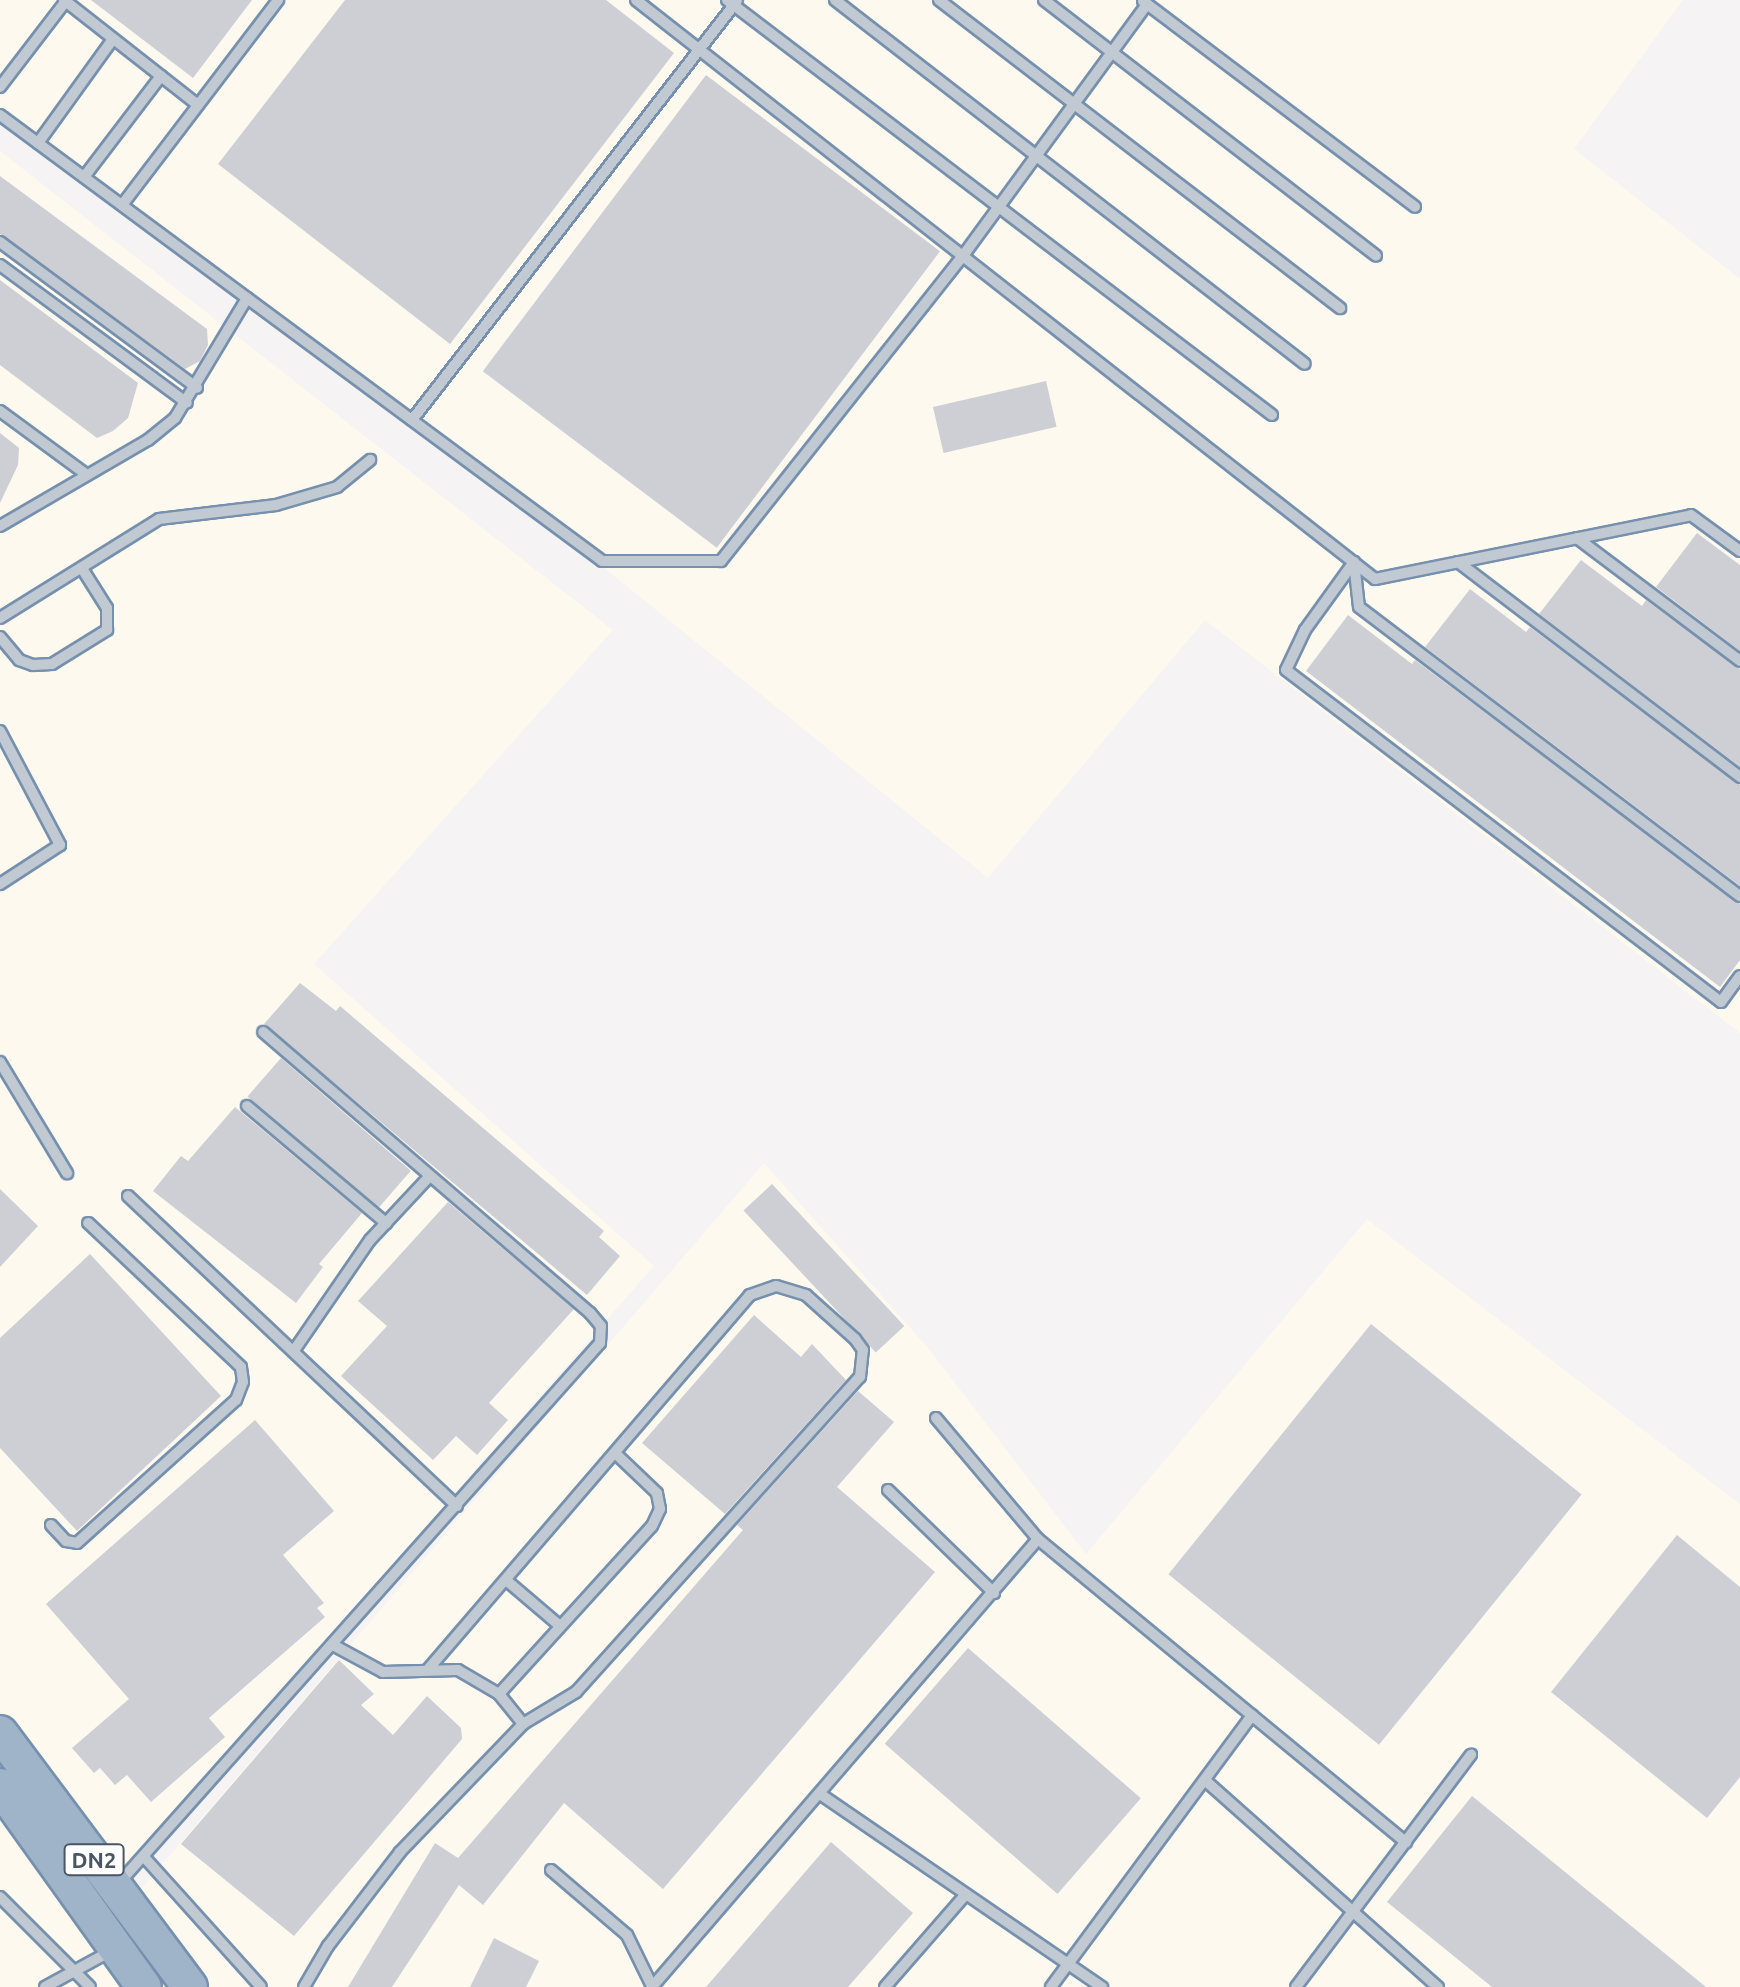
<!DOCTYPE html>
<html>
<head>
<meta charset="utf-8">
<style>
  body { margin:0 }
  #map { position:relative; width:1740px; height:1987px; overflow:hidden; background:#f5f3f3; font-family:Ubuntu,sans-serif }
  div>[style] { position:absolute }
  .commercial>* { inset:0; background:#fdf9ef }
  .building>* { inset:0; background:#cdcfd5; transform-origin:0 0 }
  .roads { filter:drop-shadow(2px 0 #7690ad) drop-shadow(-2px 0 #7690ad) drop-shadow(0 2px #7690ad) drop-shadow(0 -2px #7690ad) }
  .service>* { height:10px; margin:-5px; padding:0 5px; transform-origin:5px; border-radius:5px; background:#c1cad2 }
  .trunk>* { height:34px; margin:-17px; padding:0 17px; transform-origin:17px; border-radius:17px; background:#9fb4c9 }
  span { translate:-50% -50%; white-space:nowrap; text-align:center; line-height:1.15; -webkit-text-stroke:6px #fff; paint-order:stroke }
  .shield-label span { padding:2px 6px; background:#fff; border:2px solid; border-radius:6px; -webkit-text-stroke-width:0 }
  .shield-label { font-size:22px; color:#4a5661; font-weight:700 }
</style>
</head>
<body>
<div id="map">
  <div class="commercial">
    <i style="clip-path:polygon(0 0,1683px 0,1574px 149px,1740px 279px,1740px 1033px,1205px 620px,988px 878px,598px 563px,0 114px)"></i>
    <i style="clip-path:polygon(0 151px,613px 630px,314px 964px,654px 1266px,121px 1874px,0 1710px)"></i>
    <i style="clip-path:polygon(764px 1163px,929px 1349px,1086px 1554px,1367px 1219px,1740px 1504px,1740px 1987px,0 1987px,0 1821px,91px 1947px)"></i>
  </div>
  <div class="building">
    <i style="clip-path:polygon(91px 0,252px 0,193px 78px)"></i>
    <i style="clip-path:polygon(345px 0,606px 0,674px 53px,450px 344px,218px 164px)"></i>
    <i style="left:706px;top:75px;width:293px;height:371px;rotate:37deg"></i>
    <i style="clip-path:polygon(0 176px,207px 329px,208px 345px,200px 361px,185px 369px,0 234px)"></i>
    <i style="clip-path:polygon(0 280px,138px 383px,128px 418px,113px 431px,97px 438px,0 365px)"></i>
    <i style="left:1046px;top:381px;width:47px;height:116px;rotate:77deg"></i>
    <i style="clip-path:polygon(0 433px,19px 448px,18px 465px,0 503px)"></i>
    <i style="clip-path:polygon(1697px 533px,1740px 565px,1740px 651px,1656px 587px)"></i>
    <i style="clip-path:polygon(1581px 560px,1642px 606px,1646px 600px,1740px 669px,1740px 767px,1539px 614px)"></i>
    <i style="clip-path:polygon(1470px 589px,1526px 632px,1530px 627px,1740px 785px,1740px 886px,1425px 647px)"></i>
    <i style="clip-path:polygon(1348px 615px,1412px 664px,1415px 660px,1740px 904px,1740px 960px,1720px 987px,1306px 671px)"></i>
    <i style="clip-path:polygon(300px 983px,336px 1011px,340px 1006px,604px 1231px,599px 1237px,620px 1256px,587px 1295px,264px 1024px)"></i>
    <i style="left:281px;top:1058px;width:172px;height:51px;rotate:41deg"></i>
    <i style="clip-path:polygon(235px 1107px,362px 1213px,319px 1264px,323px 1267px,296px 1303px,153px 1191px,181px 1156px,188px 1161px)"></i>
    <i style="left:772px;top:1184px;width:194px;height:39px;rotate:47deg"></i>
    <i style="clip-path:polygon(0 1189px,38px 1226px,0 1267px)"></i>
    <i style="clip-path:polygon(448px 1202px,574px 1309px,489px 1403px,508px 1420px,477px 1455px,456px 1436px,433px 1460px,341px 1376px,387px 1326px,358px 1301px)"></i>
    <i style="clip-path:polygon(90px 1254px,221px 1396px,77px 1531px,0 1448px,0 1338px)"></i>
    <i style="clip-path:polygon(754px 1315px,801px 1357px,812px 1344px,846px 1380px,725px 1514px,642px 1443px)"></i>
    <i style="left:1371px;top:1324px;width:271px;height:322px;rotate:39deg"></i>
    <i style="clip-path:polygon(858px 1391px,894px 1422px,837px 1487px,935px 1572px,663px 1889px,564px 1803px,483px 1905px,459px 1885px,392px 1987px,348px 1987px,435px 1843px,458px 1858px,743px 1530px,737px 1525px)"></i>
    <i style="clip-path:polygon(255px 1420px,334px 1511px,283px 1555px,324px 1603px,317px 1608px,325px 1617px,209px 1718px,225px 1737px,151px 1802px,127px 1775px,115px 1785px,100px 1768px,94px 1773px,72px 1748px,129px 1699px,46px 1604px)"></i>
    <i style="clip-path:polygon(1677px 1535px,1740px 1587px,1740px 1777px,1707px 1818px,1551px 1692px)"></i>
    <i style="left:968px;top:1648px;width:229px;height:127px;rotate:41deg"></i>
    <i style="clip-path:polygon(339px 1660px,374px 1694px,361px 1705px,393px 1735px,427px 1696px,461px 1728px,462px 1739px,294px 1936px,181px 1844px)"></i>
    <i style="clip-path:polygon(1472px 1796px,1706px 1987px,1492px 1987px,1387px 1902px)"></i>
    <i style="clip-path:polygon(831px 1842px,913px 1913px,848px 1987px,706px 1987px)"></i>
    <i style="clip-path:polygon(494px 1938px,539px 1961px,526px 1987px,470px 1987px)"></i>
  </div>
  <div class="roads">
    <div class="service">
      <i style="left:64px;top:0;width:170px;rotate:38.1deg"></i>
      <i style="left:636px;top:0;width:939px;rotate:38.08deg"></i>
      <i style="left:1375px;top:579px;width:322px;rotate:-11.4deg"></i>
      <i style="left:1691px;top:515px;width:61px;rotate:36.3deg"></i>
      <i style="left:727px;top:0;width:685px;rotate:37.29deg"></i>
      <i style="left:835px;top:0;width:594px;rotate:37.76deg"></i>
      <i style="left:939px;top:0;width:506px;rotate:37.53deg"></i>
      <i style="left:1044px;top:0;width:419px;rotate:37.6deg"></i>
      <i style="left:1143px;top:1px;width:341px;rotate:37.1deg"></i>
      <i style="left:0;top:87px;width:108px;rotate:-52.5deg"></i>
      <i style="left:0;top:115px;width:749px;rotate:36.53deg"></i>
      <i style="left:602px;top:561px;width:119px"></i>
      <i style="left:721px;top:561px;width:393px;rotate:-51.6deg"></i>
      <i style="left:965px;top:253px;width:308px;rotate:-53.8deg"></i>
      <i style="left:38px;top:143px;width:128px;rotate:-54.2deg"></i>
      <i style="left:84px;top:177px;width:127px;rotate:-52.7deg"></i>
      <i style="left:122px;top:205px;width:258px;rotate:-52.7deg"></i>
      <i style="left:0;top:242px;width:245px;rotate:36.5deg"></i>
      <i style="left:0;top:265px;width:232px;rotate:36.4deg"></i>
      <i style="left:0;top:411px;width:108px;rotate:36.3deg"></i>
      <i style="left:412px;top:420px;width:530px;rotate:-52.2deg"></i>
      <i style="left:0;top:526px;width:171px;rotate:-30.2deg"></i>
      <i style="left:148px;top:440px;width:35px;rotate:-39deg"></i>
      <i style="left:175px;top:418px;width:140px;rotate:-59deg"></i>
      <i style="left:1577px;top:538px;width:204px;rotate:37deg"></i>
      <i style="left:1354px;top:562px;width:84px;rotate:125.8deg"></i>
      <i style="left:1305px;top:630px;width:44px;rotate:115.4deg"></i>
      <i style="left:1286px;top:670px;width:547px;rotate:37.35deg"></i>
      <i style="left:1721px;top:1002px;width:32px;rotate:-54deg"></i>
      <i style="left:1354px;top:562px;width:45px;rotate:83.7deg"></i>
      <i style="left:1359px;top:607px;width:478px;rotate:37.2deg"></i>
      <i style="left:1458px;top:562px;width:355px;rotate:37.3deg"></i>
      <i style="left:0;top:618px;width:187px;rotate:-31.9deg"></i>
      <i style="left:159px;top:519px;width:118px;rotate:-6.8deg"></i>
      <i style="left:276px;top:505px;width:64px;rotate:-16.4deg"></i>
      <i style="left:337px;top:487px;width:43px;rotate:-39.3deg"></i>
      <i style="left:0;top:637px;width:30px;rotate:50deg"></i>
      <i style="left:19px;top:660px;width:15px;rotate:20deg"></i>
      <i style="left:33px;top:665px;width:19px;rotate:-3deg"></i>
      <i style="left:52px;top:664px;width:65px;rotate:-31.7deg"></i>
      <i style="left:107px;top:630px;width:22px;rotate:-90deg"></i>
      <i style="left:107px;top:608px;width:45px;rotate:-122.3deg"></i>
      <i style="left:0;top:731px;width:129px;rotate:62.2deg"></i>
      <i style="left:60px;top:845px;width:72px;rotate:147deg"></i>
      <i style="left:0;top:1062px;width:130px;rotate:58.9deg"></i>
      <i style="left:247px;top:1106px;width:182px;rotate:40.1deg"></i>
      <i style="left:128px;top:1196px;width:452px;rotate:43.3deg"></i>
      <i style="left:295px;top:1349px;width:132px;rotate:-55.5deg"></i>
      <i style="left:370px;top:1240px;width:85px;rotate:-46.9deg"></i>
      <i style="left:936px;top:1418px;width:158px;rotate:49.9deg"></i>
      <i style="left:1038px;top:1539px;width:477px;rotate:39.5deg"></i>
      <i style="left:888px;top:1490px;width:148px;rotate:44.2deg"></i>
      <i style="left:51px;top:1525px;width:22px;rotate:47deg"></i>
      <i style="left:66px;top:1541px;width:11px;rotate:10deg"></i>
      <i style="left:77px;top:1543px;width:214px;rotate:-42deg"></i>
      <i style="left:236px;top:1400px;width:19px;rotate:-69deg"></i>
      <i style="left:243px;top:1382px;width:15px;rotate:-98deg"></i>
      <i style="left:241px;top:1367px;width:210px;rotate:-136.7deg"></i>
      <i style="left:506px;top:1580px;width:71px;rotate:40.4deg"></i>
      <i style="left:333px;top:1645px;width:57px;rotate:28.4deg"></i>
      <i style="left:383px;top:1672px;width:75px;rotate:-1.5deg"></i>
      <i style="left:458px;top:1670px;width:48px;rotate:30.3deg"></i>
      <i style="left:499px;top:1694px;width:38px;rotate:51deg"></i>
      <i style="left:499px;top:1694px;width:227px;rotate:-47.7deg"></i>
      <i style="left:652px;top:1526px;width:19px;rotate:-65deg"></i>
      <i style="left:660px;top:1509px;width:16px;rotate:-101deg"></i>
      <i style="left:657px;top:1493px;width:58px;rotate:-136.4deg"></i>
      <i style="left:1207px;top:1782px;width:309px;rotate:41.6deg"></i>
      <i style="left:820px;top:1794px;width:342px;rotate:34.4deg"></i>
      <i style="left:145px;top:1858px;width:173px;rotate:48deg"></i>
      <i style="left:551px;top:1870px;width:100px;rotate:40.5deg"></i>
      <i style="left:627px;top:1935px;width:57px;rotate:63.9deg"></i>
      <i style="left:119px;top:1883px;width:723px;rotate:-48.31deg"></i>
      <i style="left:600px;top:1343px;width:17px;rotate:-87deg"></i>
      <i style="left:601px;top:1326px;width:17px;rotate:-130deg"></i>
      <i style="left:590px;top:1313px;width:431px;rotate:-139.3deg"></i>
      <i style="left:0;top:1897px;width:127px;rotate:45deg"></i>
      <i style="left:45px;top:1987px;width:77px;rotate:-28.6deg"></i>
      <i style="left:304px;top:1987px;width:48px;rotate:-59.7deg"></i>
      <i style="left:328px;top:1946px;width:118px;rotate:-52.5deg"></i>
      <i style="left:400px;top:1852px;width:178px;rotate:-46.1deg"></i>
      <i style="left:523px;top:1724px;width:62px;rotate:-31.1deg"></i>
      <i style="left:576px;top:1692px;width:424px;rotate:-48deg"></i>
      <i style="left:860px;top:1377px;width:27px;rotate:-84deg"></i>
      <i style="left:863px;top:1350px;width:14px;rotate:-126deg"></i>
      <i style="left:855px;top:1339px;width:66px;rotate:-138.1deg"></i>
      <i style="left:806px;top:1295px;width:31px;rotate:-163deg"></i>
      <i style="left:776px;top:1286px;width:28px;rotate:161deg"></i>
      <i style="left:750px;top:1295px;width:494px;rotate:130.7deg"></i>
      <i style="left:652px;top:1987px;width:591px;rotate:-49.25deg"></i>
      <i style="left:885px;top:1987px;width:123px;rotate:-48.9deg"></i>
      <i style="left:1051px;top:1987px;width:338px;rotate:-53.5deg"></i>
      <i style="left:1296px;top:1987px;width:291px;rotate:-53deg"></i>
    </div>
    <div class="trunk">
      <i style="left:0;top:1733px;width:317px;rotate:53.2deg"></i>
      <i style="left:0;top:1786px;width:247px;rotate:54.4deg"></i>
    </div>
  </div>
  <div class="shield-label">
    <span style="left:94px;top:1860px">DN2</span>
  </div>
</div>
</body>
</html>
